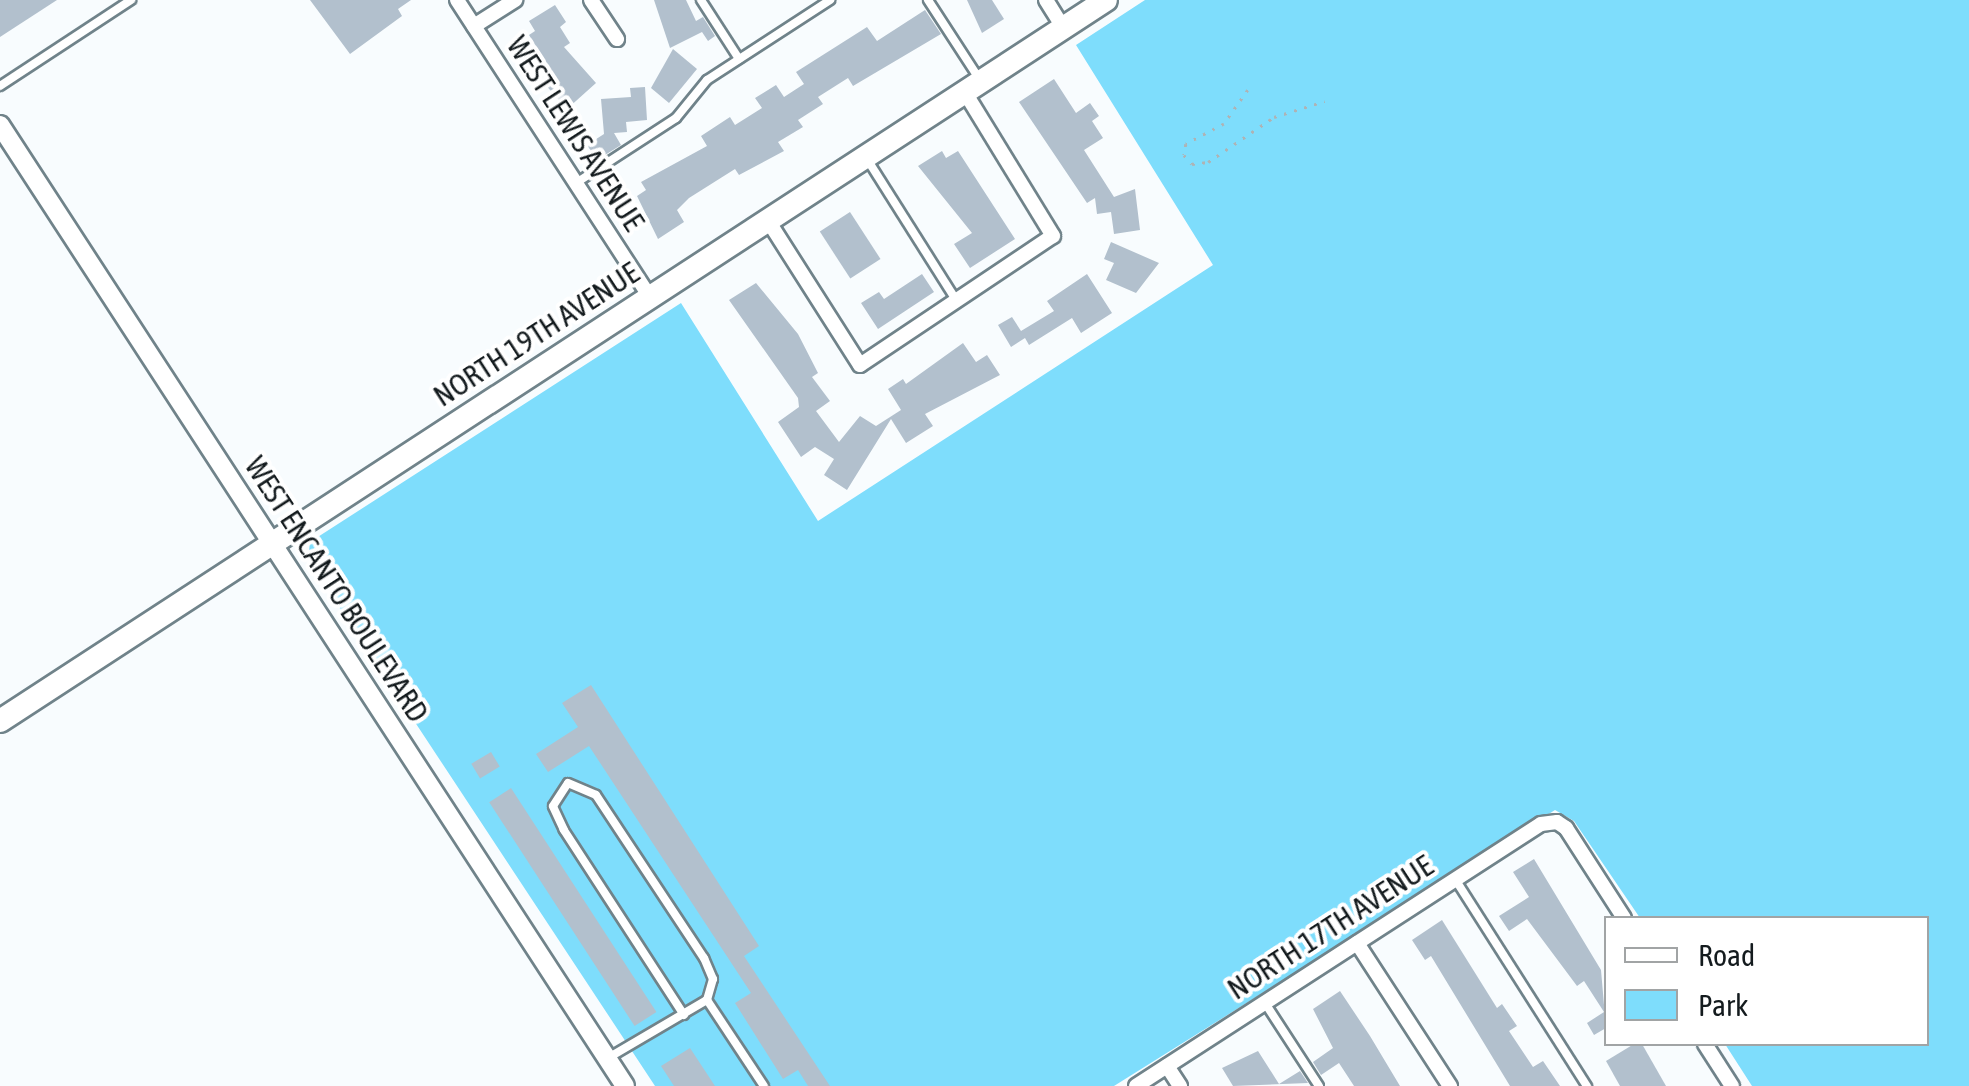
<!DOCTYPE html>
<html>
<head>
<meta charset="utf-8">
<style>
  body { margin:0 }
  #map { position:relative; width:1969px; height:1086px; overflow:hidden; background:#f8fcfe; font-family:"Asap Condensed",sans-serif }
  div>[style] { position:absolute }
  .green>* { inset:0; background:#7eddfc }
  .building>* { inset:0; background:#b2c0cd; transform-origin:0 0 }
  .path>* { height:2.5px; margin-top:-1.25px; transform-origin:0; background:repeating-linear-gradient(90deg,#aeb3b5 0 2.5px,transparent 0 10.5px) }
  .roads { filter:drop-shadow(2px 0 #70838a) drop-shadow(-2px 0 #70838a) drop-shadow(0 2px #70838a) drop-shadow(0 -2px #70838a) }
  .service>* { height:8px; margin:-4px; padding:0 4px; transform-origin:4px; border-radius:4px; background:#fff }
  .minor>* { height:14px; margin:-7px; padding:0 7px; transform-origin:7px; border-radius:7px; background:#fff }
  .tertiary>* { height:18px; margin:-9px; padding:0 9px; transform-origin:9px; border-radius:9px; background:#fff }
  .primary>* { height:22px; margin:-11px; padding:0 11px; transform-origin:11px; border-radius:11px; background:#fff }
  span { translate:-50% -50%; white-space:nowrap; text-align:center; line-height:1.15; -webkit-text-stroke:8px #fff; paint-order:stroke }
  .street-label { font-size:30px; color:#141b1e }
  .legend { position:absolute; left:1604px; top:916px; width:325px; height:130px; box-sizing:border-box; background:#fff; border:2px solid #a1a4a5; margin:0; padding:12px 18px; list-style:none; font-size:30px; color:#141b1e }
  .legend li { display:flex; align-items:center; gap:20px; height:50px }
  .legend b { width:50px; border:2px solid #a1a4a5 }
</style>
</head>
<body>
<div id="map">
  <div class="green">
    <i style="clip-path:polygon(1145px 0,1969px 0,1969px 1086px,1752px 1086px,1725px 1044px,1926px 1044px,1926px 918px,1640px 918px,1574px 821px,1555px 810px,1114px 1086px,655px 1086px,308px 560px,310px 542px,681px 303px,818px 521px,1213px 265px,1076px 45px)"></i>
  </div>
  <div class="building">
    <i style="clip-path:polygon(0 0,57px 0,0 37px)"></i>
    <i style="clip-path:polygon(310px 0,411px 0,398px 9px,402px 16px,350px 54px)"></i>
    <i style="clip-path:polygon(654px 0,686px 0,696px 21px,703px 17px,715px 36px,708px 41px,702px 32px,670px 48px)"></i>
    <i style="clip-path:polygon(967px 0,992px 0,1004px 19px,982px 33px)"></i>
    <i style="clip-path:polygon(555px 5px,566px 22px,560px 27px,570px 43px,564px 47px,596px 83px,567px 109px,542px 81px,552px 71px,529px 35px,535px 31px,529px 21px)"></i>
    <i style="clip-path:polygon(925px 10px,941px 34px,853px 86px,848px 78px,818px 97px,823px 104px,798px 120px,803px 127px,778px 142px,784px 151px,739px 175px,735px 169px,689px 198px,677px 210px,684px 222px,658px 239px,637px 196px,646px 190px,641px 182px,707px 146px,701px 136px,730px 117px,735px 125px,762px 108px,755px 98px,776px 85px,784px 97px,804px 84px,796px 72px,867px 27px,877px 41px)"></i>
    <i style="clip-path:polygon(673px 49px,697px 69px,669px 103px,651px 88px)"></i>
    <i style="clip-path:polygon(1054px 79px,1076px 113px,1090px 103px,1099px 116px,1092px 121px,1103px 138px,1084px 150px,1114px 197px,1135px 189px,1140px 230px,1114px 234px,1111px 212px,1097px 214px,1095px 198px,1087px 203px,1019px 102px)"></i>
    <i style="clip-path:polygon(645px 87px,647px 120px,626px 122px,627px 132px,614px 133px,621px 145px,597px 160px,587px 145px,604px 134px,601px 99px,631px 97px,630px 88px)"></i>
    <i style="clip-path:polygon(942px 151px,946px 158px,958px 151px,1015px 239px,970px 268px,954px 244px,972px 233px,918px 166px)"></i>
    <i style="left:850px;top:212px;width:56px;height:36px;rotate:57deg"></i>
    <i style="clip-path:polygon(1111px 242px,1159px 263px,1136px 293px,1106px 280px,1114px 263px,1104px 259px)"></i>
    <i style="clip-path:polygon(922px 274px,934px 292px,878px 329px,861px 303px,879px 292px,884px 299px)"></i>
    <i style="clip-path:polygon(1087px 274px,1112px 313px,1081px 333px,1072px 318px,1029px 345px,1025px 338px,1011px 347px,998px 325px,1012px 317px,1021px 331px,1054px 311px,1047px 301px)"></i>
    <i style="clip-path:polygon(756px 283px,798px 334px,818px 373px,812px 377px,830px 401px,816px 411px,839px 442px,860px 416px,876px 426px,901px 410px,888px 389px,903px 379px,906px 384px,963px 343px,976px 362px,987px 355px,1000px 375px,925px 414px,933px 426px,906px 443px,891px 419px,847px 490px,824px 475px,834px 459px,815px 447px,801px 457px,778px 422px,799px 407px,798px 398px,729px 300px)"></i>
    <i style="clip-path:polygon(591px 685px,759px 946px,744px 956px,830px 1086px,808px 1086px,798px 1070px,783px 1079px,735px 1003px,751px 993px,589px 746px,548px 772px,536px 754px,578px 727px,562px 703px)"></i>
    <i style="left:491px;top:752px;width:17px;height:23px;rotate:59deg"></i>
    <i style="left:511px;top:788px;width:267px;height:26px;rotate:57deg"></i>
    <i style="clip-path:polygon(1534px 859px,1601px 970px,1606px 1028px,1594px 1035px,1587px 1023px,1604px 1012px,1584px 981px,1577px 986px,1527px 919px,1509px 931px,1499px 916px,1529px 897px,1513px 872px)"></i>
    <i style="clip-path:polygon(1442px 920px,1497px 1008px,1502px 1004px,1517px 1026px,1509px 1031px,1533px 1067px,1543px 1061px,1560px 1086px,1510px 1086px,1431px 956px,1425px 960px,1412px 940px)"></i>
    <i style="clip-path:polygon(1340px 991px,1370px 1036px,1400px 1086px,1354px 1086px,1339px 1063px,1321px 1075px,1313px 1062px,1333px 1048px,1313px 1009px)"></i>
    <i style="clip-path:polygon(1634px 1044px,1642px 1044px,1666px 1086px,1620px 1086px,1606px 1061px)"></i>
    <i style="clip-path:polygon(690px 1048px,715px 1086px,674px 1086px,661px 1066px)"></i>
    <i style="clip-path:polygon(1258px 1051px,1279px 1084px,1300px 1071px,1308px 1083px,1233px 1086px,1222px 1068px)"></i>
  </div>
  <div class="path">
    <i style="left:1248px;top:90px;width:42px;rotate:125.2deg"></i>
    <i style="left:1224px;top:124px;width:43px;rotate:152.2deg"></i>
    <i style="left:1186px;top:144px;width:11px;rotate:100deg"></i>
    <i style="left:1184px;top:155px;width:12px;rotate:48deg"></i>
    <i style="left:1192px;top:164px;width:16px;rotate:-7deg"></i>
    <i style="left:1208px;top:162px;width:80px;rotate:-34.3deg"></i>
    <i style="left:1274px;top:117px;width:53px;rotate:-17.4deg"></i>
  </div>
  <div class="roads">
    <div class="service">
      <i style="left:701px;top:0;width:70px;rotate:57.2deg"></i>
      <i style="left:928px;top:0;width:95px;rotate:57deg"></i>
      <i style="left:0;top:86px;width:157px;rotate:-33.3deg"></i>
      <i style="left:867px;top:159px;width:167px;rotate:57.7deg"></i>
      <i style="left:576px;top:183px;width:119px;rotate:-33deg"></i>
      <i style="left:676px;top:118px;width:49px;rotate:-50.8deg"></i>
      <i style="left:707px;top:80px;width:147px;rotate:-33deg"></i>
      <i style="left:1455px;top:879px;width:246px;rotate:57.5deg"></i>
      <i style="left:1265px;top:1003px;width:99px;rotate:57deg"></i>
      <i style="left:684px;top:1015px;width:221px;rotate:-123deg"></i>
      <i style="left:564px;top:830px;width:26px;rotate:-115deg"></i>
      <i style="left:553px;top:806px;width:27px;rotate:-57deg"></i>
      <i style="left:568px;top:783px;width:30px;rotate:23deg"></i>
      <i style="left:596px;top:795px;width:196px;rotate:56.5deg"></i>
      <i style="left:704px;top:958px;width:23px;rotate:67deg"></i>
      <i style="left:713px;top:979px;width:22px;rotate:106deg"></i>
      <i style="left:608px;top:1058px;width:115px;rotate:-30.4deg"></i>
      <i style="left:707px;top:1000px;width:103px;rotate:56.5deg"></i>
    </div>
    <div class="minor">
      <i style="left:457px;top:0;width:353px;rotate:57deg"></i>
      <i style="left:591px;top:0;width:47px;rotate:56.3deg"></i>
      <i style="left:1046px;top:0;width:32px;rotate:58deg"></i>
      <i style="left:474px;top:26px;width:49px;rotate:-32.4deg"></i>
      <i style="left:767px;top:219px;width:173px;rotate:57.5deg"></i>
      <i style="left:860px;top:365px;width:232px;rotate:-33.8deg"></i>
      <i style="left:1053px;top:236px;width:170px;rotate:-121.5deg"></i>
      <i style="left:1357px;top:943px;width:171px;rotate:57deg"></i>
      <i style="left:1705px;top:1044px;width:50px;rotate:57.3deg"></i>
      <i style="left:1167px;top:1066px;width:24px;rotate:57deg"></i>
      <i style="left:1136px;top:1086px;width:482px;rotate:-32.9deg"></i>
      <i style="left:1541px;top:824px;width:16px;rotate:-7deg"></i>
      <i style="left:1557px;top:822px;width:11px;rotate:34deg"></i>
      <i style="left:1566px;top:828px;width:107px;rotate:57.2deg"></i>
    </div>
    <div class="tertiary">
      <i style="left:0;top:125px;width:1146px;rotate:56.96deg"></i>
    </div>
    <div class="primary">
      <i style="left:0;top:721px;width:1320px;rotate:-33.1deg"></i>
    </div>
  </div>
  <div class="street-label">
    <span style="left:576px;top:133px;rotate:57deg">WEST LEWIS AVENUE</span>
    <span style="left:536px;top:334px;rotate:-33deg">NORTH 19TH AVENUE</span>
    <span style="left:337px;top:589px;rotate:57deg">WEST ENCANTO BOULEVARD</span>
    <span style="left:1330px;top:927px;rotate:-33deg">NORTH 17TH AVENUE</span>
  </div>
  <ul class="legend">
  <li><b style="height:12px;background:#fff"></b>Road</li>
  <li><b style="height:28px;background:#7eddfc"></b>Park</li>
  </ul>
</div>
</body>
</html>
